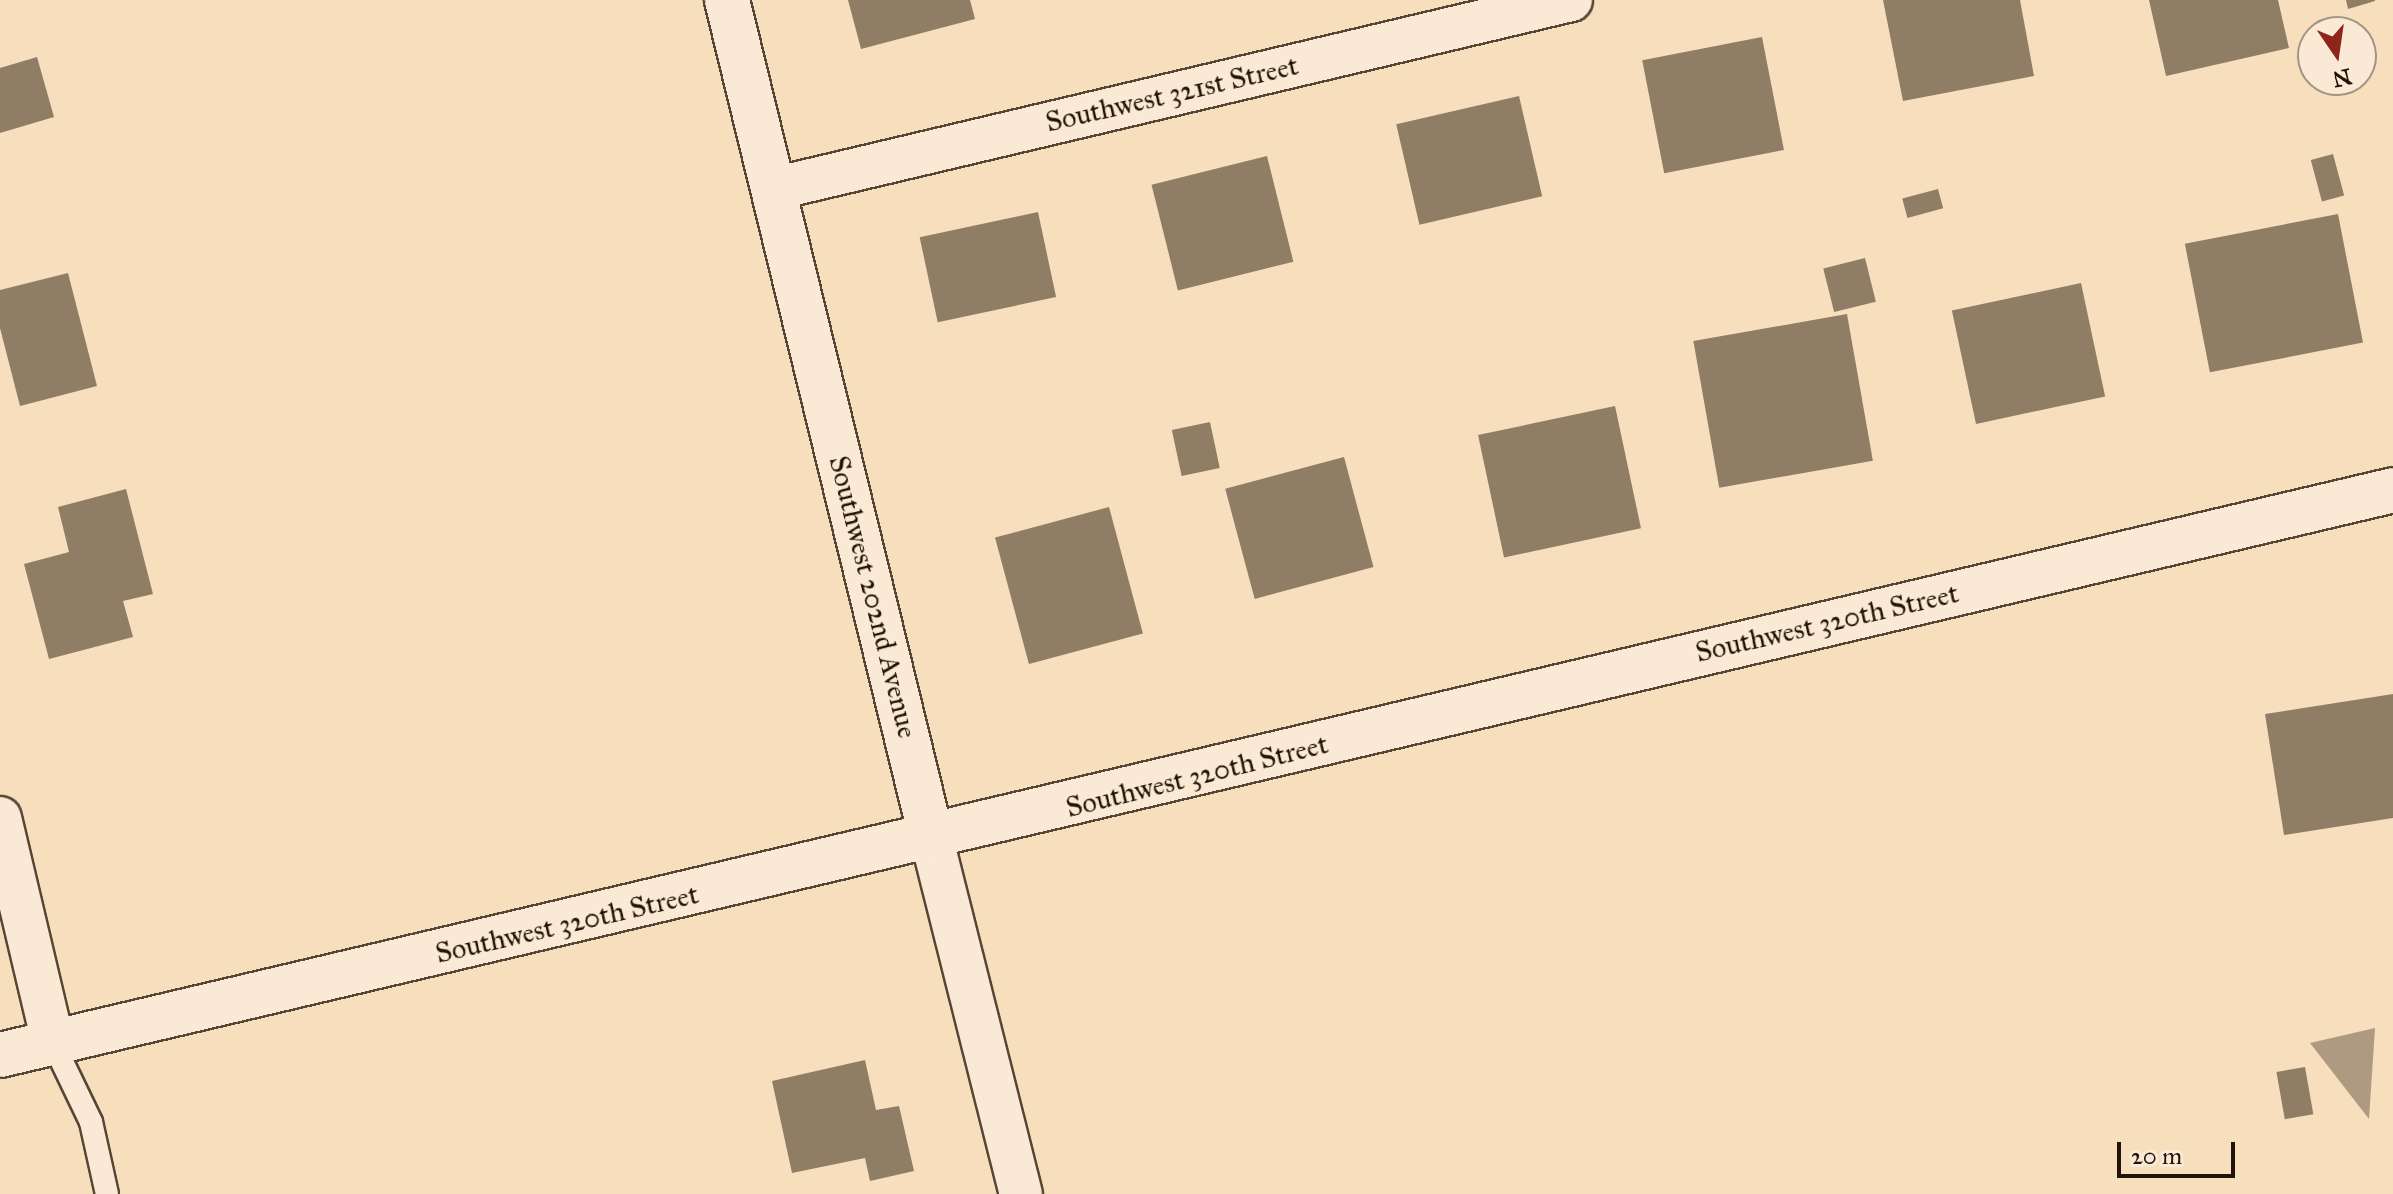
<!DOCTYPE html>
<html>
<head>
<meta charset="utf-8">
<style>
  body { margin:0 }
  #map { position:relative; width:2393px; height:1194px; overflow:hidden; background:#f7dfbe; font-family:"IM FELL Great Primer",serif }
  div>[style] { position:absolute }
  .water>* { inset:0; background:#ae9a80 }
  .building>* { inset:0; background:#907d66; transform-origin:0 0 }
  .roads { filter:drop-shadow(2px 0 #564635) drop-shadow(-2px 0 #564635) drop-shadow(0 2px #564635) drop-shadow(0 -2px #564635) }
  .lane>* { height:22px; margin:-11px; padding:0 11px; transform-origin:11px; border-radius:11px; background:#faead5 }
  .street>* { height:42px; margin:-21px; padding:0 21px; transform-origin:21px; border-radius:21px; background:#faead5 }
  .secondary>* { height:44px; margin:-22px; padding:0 22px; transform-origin:22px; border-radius:22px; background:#faead5 }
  span { translate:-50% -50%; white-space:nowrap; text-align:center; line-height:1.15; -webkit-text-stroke:7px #faead5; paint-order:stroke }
  .street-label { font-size:28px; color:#201307 }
  .north { position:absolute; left:2297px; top:16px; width:80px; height:80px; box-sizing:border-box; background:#faead5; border:2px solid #a39483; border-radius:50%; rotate:167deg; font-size:22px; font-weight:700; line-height:32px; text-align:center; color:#201307 }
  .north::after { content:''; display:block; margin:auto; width:28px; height:36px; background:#8f2418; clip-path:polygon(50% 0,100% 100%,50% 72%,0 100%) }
  .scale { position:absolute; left:2117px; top:1142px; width:118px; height:36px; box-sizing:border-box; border:4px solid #201307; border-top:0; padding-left:10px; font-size:24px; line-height:28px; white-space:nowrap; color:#201307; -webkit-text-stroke:6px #faead5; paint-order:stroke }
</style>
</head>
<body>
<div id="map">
  <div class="water">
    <i style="clip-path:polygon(2375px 1028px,2369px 1119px,2310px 1043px)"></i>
  </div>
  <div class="building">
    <i style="clip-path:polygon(848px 0,970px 0,975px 19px,861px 49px)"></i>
    <i style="clip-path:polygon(1883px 0,2020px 0,2034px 76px,1903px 101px)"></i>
    <i style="clip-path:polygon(2149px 0,2278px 0,2289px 48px,2166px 76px)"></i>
    <i style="clip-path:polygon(2346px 0,2375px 0,2375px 1px,2348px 9px)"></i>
    <i style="left:1762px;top:37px;width:115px;height:122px;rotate:79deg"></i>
    <i style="clip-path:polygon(37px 57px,54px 117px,0 133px,0 68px)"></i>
    <i style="left:1519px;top:96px;width:103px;height:126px;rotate:77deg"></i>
    <i style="left:2333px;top:154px;width:43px;height:23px;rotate:75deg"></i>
    <i style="left:1267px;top:156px;width:109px;height:119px;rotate:76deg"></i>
    <i style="left:1938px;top:189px;width:20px;height:37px;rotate:75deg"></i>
    <i style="left:1038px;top:212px;width:87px;height:121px;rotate:78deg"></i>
    <i style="left:2338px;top:214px;width:131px;height:156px;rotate:79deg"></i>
    <i style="left:1865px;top:258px;width:45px;height:43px;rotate:76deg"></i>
    <i style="clip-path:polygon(68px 273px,97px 386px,20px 406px,0 328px,0 290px)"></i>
    <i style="left:2081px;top:283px;width:116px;height:132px;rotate:78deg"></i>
    <i style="left:1847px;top:314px;width:149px;height:156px;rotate:80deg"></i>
    <i style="left:1615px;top:406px;width:125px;height:140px;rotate:78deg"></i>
    <i style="left:1210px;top:422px;width:47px;height:39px;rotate:78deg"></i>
    <i style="left:1344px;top:457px;width:114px;height:123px;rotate:75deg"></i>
    <i style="clip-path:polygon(126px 489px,153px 594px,123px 601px,133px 637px,49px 659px,24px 564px,69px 552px,58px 507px)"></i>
    <i style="left:1109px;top:507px;width:131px;height:118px;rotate:75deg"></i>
    <i style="clip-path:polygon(2393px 694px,2393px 818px,2284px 835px,2265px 714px)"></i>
    <i style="clip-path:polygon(865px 1060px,876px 1110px,899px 1106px,914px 1171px,870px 1181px,865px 1158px,792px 1173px,772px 1081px)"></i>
    <i style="left:2305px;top:1067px;width:48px;height:29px;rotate:80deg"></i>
  </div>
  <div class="roads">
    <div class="lane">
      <i style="left:53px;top:1043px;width:88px;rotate:64.3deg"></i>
      <i style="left:91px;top:1122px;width:74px;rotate:77.5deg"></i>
    </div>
    <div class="street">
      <i style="left:773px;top:189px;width:820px;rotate:-13.32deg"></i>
      <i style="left:0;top:818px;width:231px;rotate:76.7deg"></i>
      <i style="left:932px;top:840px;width:365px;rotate:75.9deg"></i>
    </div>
    <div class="secondary">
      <i style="left:727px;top:0;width:865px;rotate:76.29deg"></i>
      <i style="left:0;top:1055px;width:2459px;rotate:-13.28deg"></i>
    </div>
  </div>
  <div class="street-label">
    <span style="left:1172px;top:94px;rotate:-13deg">Southwest 321st Street</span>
    <span style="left:873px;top:597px;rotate:76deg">Southwest 202nd Avenue</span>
    <span style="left:1827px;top:623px;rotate:-13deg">Southwest 320th Street</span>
    <span style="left:1197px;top:776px;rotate:-14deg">Southwest 320th Street</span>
    <span style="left:567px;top:924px;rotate:-13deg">Southwest 320th Street</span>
  </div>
  <div class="north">N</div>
  <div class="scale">20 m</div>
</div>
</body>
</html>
